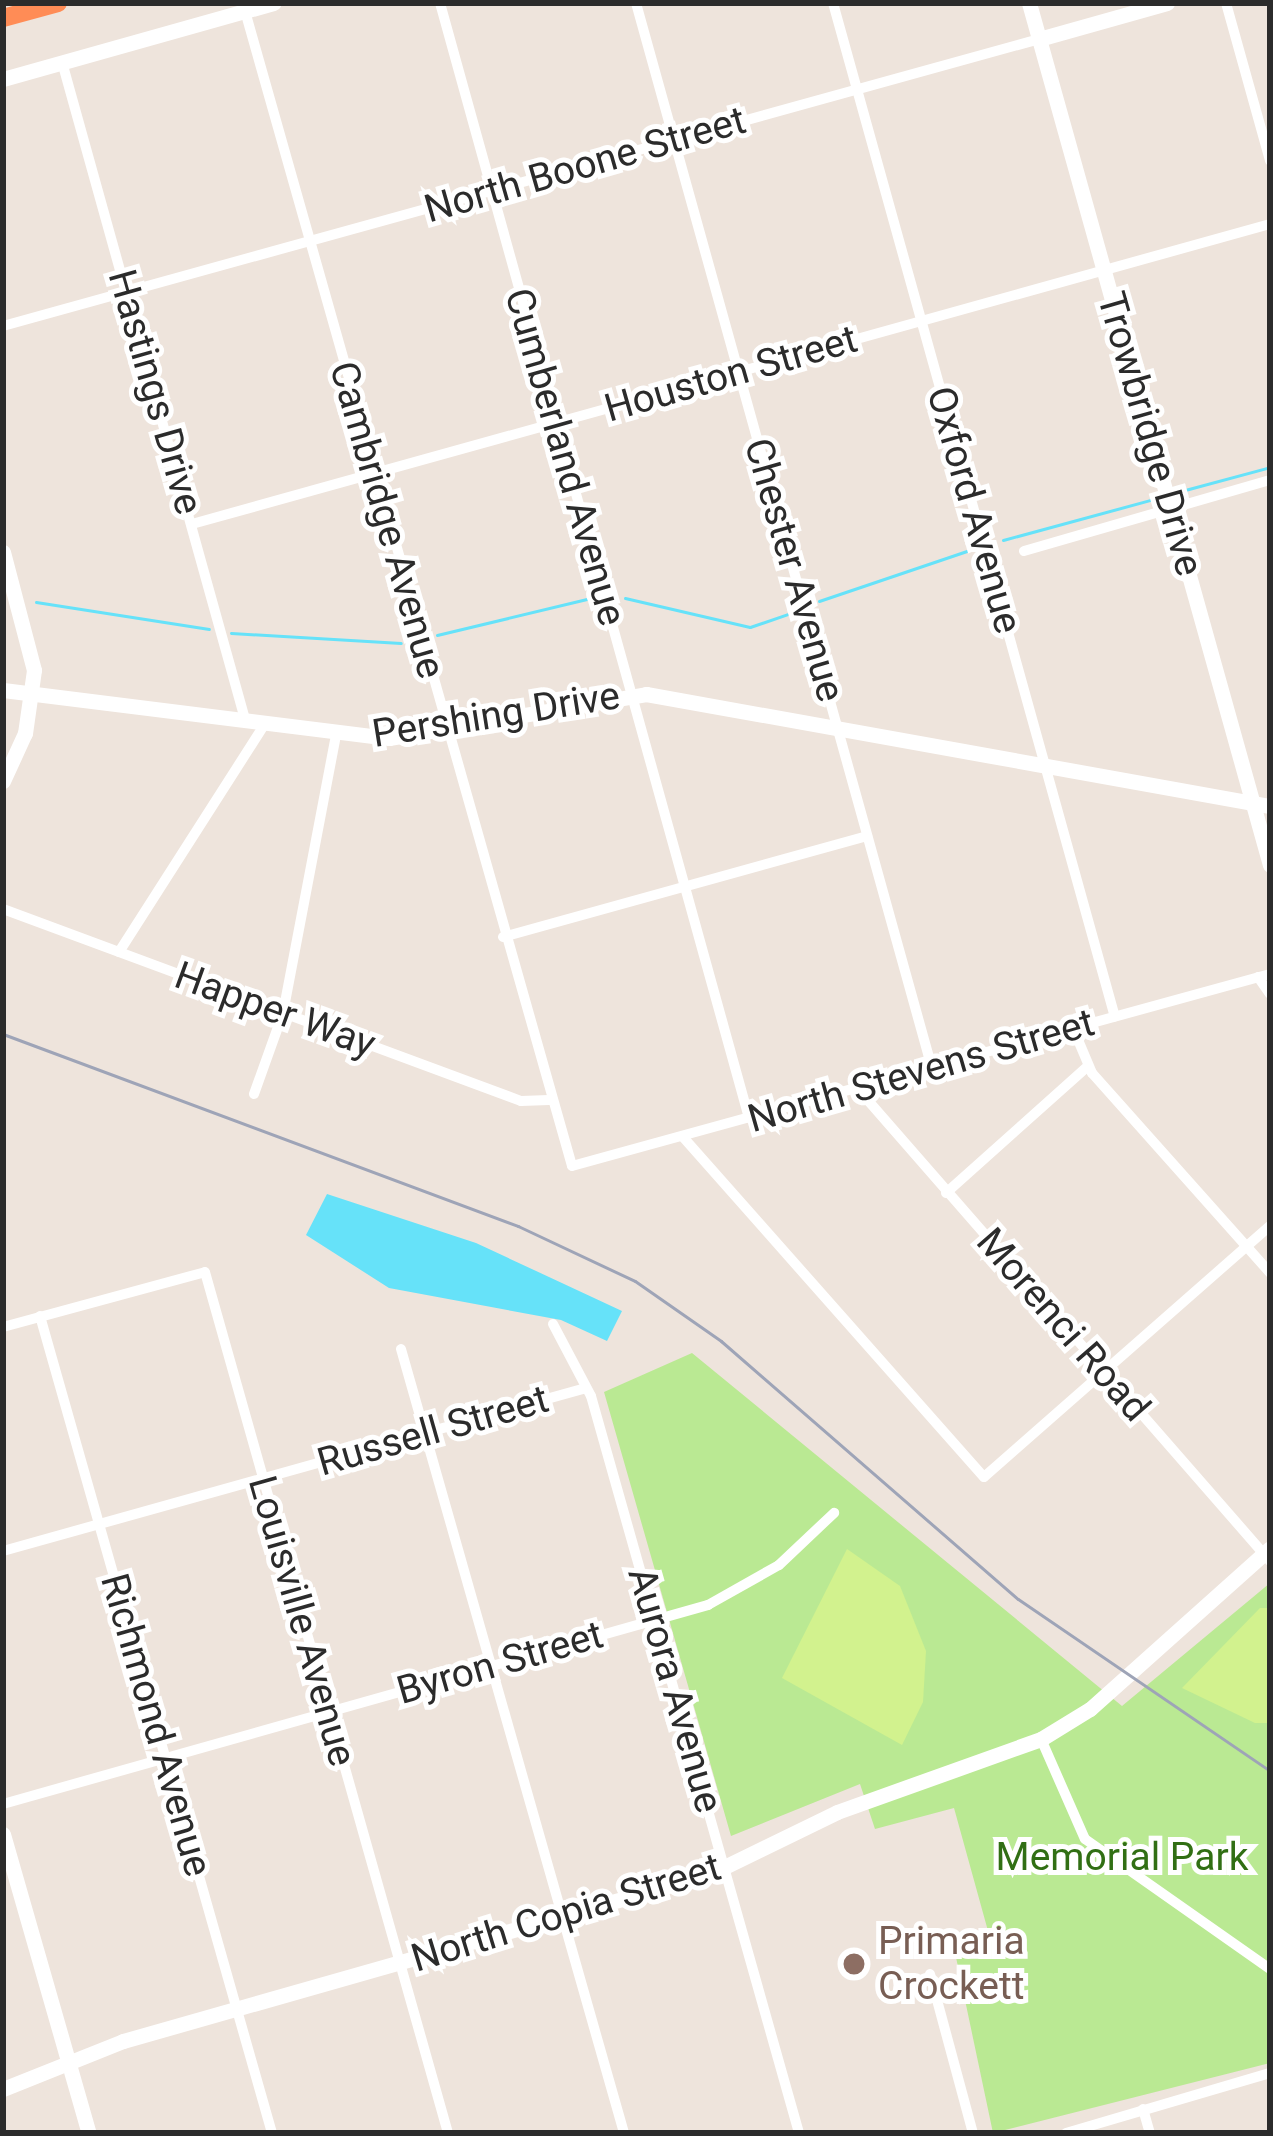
<!DOCTYPE html>
<html>
<head>
<meta charset="utf-8">
<style>
  body { margin:0 }
  #map { position:relative; width:1273px; height:2136px; overflow:hidden; background:#eee4dc; font-family:Roboto,sans-serif }
  div>[style] { position:absolute }
  .green>* { inset:0; background:#bae993 }
  .pitch>* { inset:0; background:#d2f28e }
  .water>* { inset:0; background:#66e2f9 }
  .stream>* { height:3px; margin:-1.5px; padding:0 1.5px; transform-origin:1.5px; border-radius:1.5px; background:#66e2f9 }
  .street>* { height:10px; margin:-5px; padding:0 5px; transform-origin:5px; border-radius:5px; background:#fff }
  .secondary>* { height:15px; margin:-7.5px; padding:0 7.5px; transform-origin:7.5px; border-radius:7.5px; background:#fff }
  .highway>* { height:18px; margin:-9px; padding:0 9px; transform-origin:9px; border-radius:9px; background:#ff8c56 }
  .rail>* { height:3px; margin:-1.5px; padding:0 1.5px; transform-origin:1.5px; border-radius:1.5px; background:#9ea4b7 }
  .dots>* { width:33px; height:33px; translate:-50% -50%; box-sizing:border-box; border:6px solid #fff; border-radius:50% }
  span { translate:-50% -50%; white-space:nowrap; text-align:center; line-height:1.15; -webkit-text-stroke:10px #fff; paint-order:stroke }
  .street-label { font-size:39px; color:#2b2b2b }
  .park-label { font-size:39px; color:#316f14 }
  .education-label { font-size:39px; color:#785e54 }
  .left { translate:0 -50%; text-align:left }
  .frame { position:absolute; inset:0; border:6px solid #2b2b2b; pointer-events:none }
</style>
</head>
<body>
<div id="map">
  <div class="green">
    <i style="clip-path:polygon(692px 1353px,1122px 1706px,1270px 1583px,1270px 2063px,993px 2133px,953px 1943px,988px 1931px,954px 1808px,875px 1829px,860px 1784px,731px 1836px,604px 1392px)"></i>
  </div>
  <div class="pitch">
    <i style="clip-path:polygon(847px 1549px,900px 1586px,926px 1651px,923px 1702px,902px 1745px,782px 1678px)"></i>
    <i style="clip-path:polygon(1260px 1608px,1270px 1608px,1270px 1723px,1255px 1723px,1182px 1688px)"></i>
  </div>
  <div class="water">
    <i style="clip-path:polygon(327px 1194px,476px 1243px,622px 1311px,607px 1341px,561px 1320px,389px 1288px,306px 1235px)"></i>
  </div>
  <div class="stream">
    <i style="left:1185px;top:490px;width:88px;rotate:-15.1deg"></i>
    <i style="left:1003px;top:540px;width:152px;rotate:-15.2deg"></i>
    <i style="left:625px;top:598px;width:128px;rotate:13.1deg"></i>
    <i style="left:750px;top:627px;width:39px;rotate:-19deg"></i>
    <i style="left:819px;top:601px;width:156px;rotate:-18.7deg"></i>
    <i style="left:36px;top:602px;width:175px;rotate:8.9deg"></i>
    <i style="left:231px;top:633px;width:170px;rotate:3.4deg"></i>
    <i style="left:437px;top:635px;width:154px;rotate:-13.5deg"></i>
  </div>
  <div class="street">
    <i style="left:440px;top:3px;width:1157px;rotate:74.51deg"></i>
    <i style="left:636px;top:3px;width:1105px;rotate:74.47deg"></i>
    <i style="left:833px;top:3px;width:1052px;rotate:74.46deg"></i>
    <i style="left:1226px;top:3px;width:164px;rotate:74.4deg"></i>
    <i style="left:245px;top:11px;width:1200px;rotate:74.19deg"></i>
    <i style="left:572px;top:1166px;width:724px;rotate:-15.38deg"></i>
    <i style="left:62px;top:62px;width:686px;rotate:74.44deg"></i>
    <i style="left:3px;top:326px;width:1075px;rotate:-15.48deg"></i>
    <i style="left:192px;top:524px;width:1119px;rotate:-15.55deg"></i>
    <i style="left:1024px;top:551px;width:256px;rotate:-16.1deg"></i>
    <i style="left:3px;top:909px;width:552px;rotate:20.34deg"></i>
    <i style="left:521px;top:1101px;width:28px;rotate:-2deg"></i>
    <i style="left:503px;top:937px;width:378px;rotate:-15.5deg"></i>
    <i style="left:119px;top:952px;width:269px;rotate:-57.4deg"></i>
    <i style="left:1258px;top:977px;width:21px;rotate:55deg"></i>
    <i style="left:1073px;top:1028px;width:49px;rotate:67.1deg"></i>
    <i style="left:1092px;top:1073px;width:268px;rotate:48.3deg"></i>
    <i style="left:858px;top:1089px;width:627px;rotate:48.88deg"></i>
    <i style="left:254px;top:1094px;width:86px;rotate:-70.3deg"></i>
    <i style="left:283px;top:1013px;width:283px;rotate:-79.2deg"></i>
    <i style="left:683px;top:1137px;width:454px;rotate:48.5deg"></i>
    <i style="left:984px;top:1477px;width:381px;rotate:-41.3deg"></i>
    <i style="left:946px;top:1193px;width:189px;rotate:-41.8deg"></i>
    <i style="left:40px;top:1316px;width:849px;rotate:74.15deg"></i>
    <i style="left:553px;top:1324px;width:81px;rotate:62.2deg"></i>
    <i style="left:591px;top:1396px;width:766px;rotate:74.24deg"></i>
    <i style="left:3px;top:1327px;width:209px;rotate:-15.2deg"></i>
    <i style="left:205px;top:1272px;width:895px;rotate:74.24deg"></i>
    <i style="left:401px;top:1349px;width:815px;rotate:74.12deg"></i>
    <i style="left:3px;top:1551px;width:605px;rotate:-15.62deg"></i>
    <i style="left:1041px;top:1739px;width:109px;rotate:66.3deg"></i>
    <i style="left:1085px;top:1839px;width:226px;rotate:35.1deg"></i>
    <i style="left:3px;top:1804px;width:733px;rotate:-15.76deg"></i>
    <i style="left:708px;top:1605px;width:81px;rotate:-29.4deg"></i>
    <i style="left:779px;top:1565px;width:76px;rotate:-43.4deg"></i>
    <i style="left:930px;top:1974px;width:165px;rotate:74.9deg"></i>
    <i style="left:1143px;top:2109px;width:25px;rotate:74deg"></i>
    <i style="left:1066px;top:2133px;width:213px;rotate:-16.4deg"></i>
  </div>
  <div class="secondary">
    <i style="left:1029px;top:3px;width:895px;rotate:74.38deg"></i>
    <i style="left:1039px;top:39px;width:133px;rotate:-15.7deg"></i>
    <i style="left:3px;top:79px;width:281px;rotate:-15.7deg"></i>
    <i style="left:3px;top:552px;width:122px;rotate:75.3deg"></i>
    <i style="left:34px;top:670px;width:64px;rotate:98.1deg"></i>
    <i style="left:25px;top:733px;width:53px;rotate:114.6deg"></i>
    <i style="left:3px;top:690px;width:389px;rotate:7.1deg"></i>
    <i style="left:389px;top:738px;width:261px;rotate:-9.7deg"></i>
    <i style="left:646px;top:694px;width:634px;rotate:10.18deg"></i>
    <i style="left:3px;top:1834px;width:311px;rotate:74deg"></i>
    <i style="left:3px;top:2089px;width:129px;rotate:-21.8deg"></i>
    <i style="left:123px;top:2041px;width:610px;rotate:-15.88deg"></i>
    <i style="left:710px;top:1874px;width:141px;rotate:-26deg"></i>
    <i style="left:837px;top:1812px;width:217px;rotate:-19.7deg"></i>
    <i style="left:1041px;top:1739px;width:57px;rotate:-31.5deg"></i>
    <i style="left:1090px;top:1709px;width:241px;rotate:-41.8deg"></i>
  </div>
  <div class="highway">
    <i style="left:3px;top:18px;width:57px;rotate:-15.3deg"></i>
  </div>
  <div class="rail">
    <i style="left:3px;top:1034px;width:550px;rotate:20.45deg"></i>
    <i style="left:518px;top:1226px;width:129px;rotate:25.2deg"></i>
    <i style="left:635px;top:1281px;width:105px;rotate:34.9deg"></i>
    <i style="left:721px;top:1341px;width:393px;rotate:41deg"></i>
    <i style="left:1018px;top:1599px;width:305px;rotate:34.3deg"></i>
  </div>
  <div class="dots">
    <i style="left:854px;top:1964px;background:#8d6e63"></i>
  </div>
  <div class="street-label">
    <span style="left:585px;top:165px;rotate:-16deg">North Boone Street</span>
    <span style="left:731px;top:374px;rotate:-16deg">Houston Street</span>
    <span style="left:155px;top:392px;rotate:74deg">Hastings Drive</span>
    <span style="left:1150px;top:434px;rotate:74deg">Trowbridge Drive</span>
    <span style="left:565px;top:457px;rotate:74deg">Cumberland Avenue</span>
    <span style="left:974px;top:510px;rotate:74deg">Oxford Avenue</span>
    <span style="left:387px;top:520px;rotate:74deg">Cambridge Avenue</span>
    <span style="left:794px;top:570px;rotate:74deg">Chester Avenue</span>
    <span style="left:496px;top:715px;rotate:-9deg">Pershing Drive</span>
    <span style="left:275px;top:1010px;rotate:20deg">Happer Way</span>
    <span style="left:921px;top:1071px;rotate:-16deg">North Stevens Street</span>
    <span style="left:1063px;top:1325px;rotate:49deg">Morenci Road</span>
    <span style="left:433px;top:1431px;rotate:-16deg">Russell Street</span>
    <span style="left:302px;top:1621px;rotate:74deg">Louisville Avenue</span>
    <span style="left:500px;top:1663px;rotate:-16deg">Byron Street</span>
    <span style="left:675px;top:1690px;rotate:74deg">Aurora Avenue</span>
    <span style="left:156px;top:1725px;rotate:74deg">Richmond Avenue</span>
    <span style="left:566px;top:1913px;rotate:-17deg">North Copia Street</span>
  </div>
  <div class="park-label">
    <span style="left:1122px;top:1857px">Memorial Park</span>
  </div>
  <div class="education-label">
    <span class="left" style="left:878px;top:1964px">Primaria<br>Crockett</span>
  </div>
  <div class="frame"></div>
</div>
</body>
</html>
